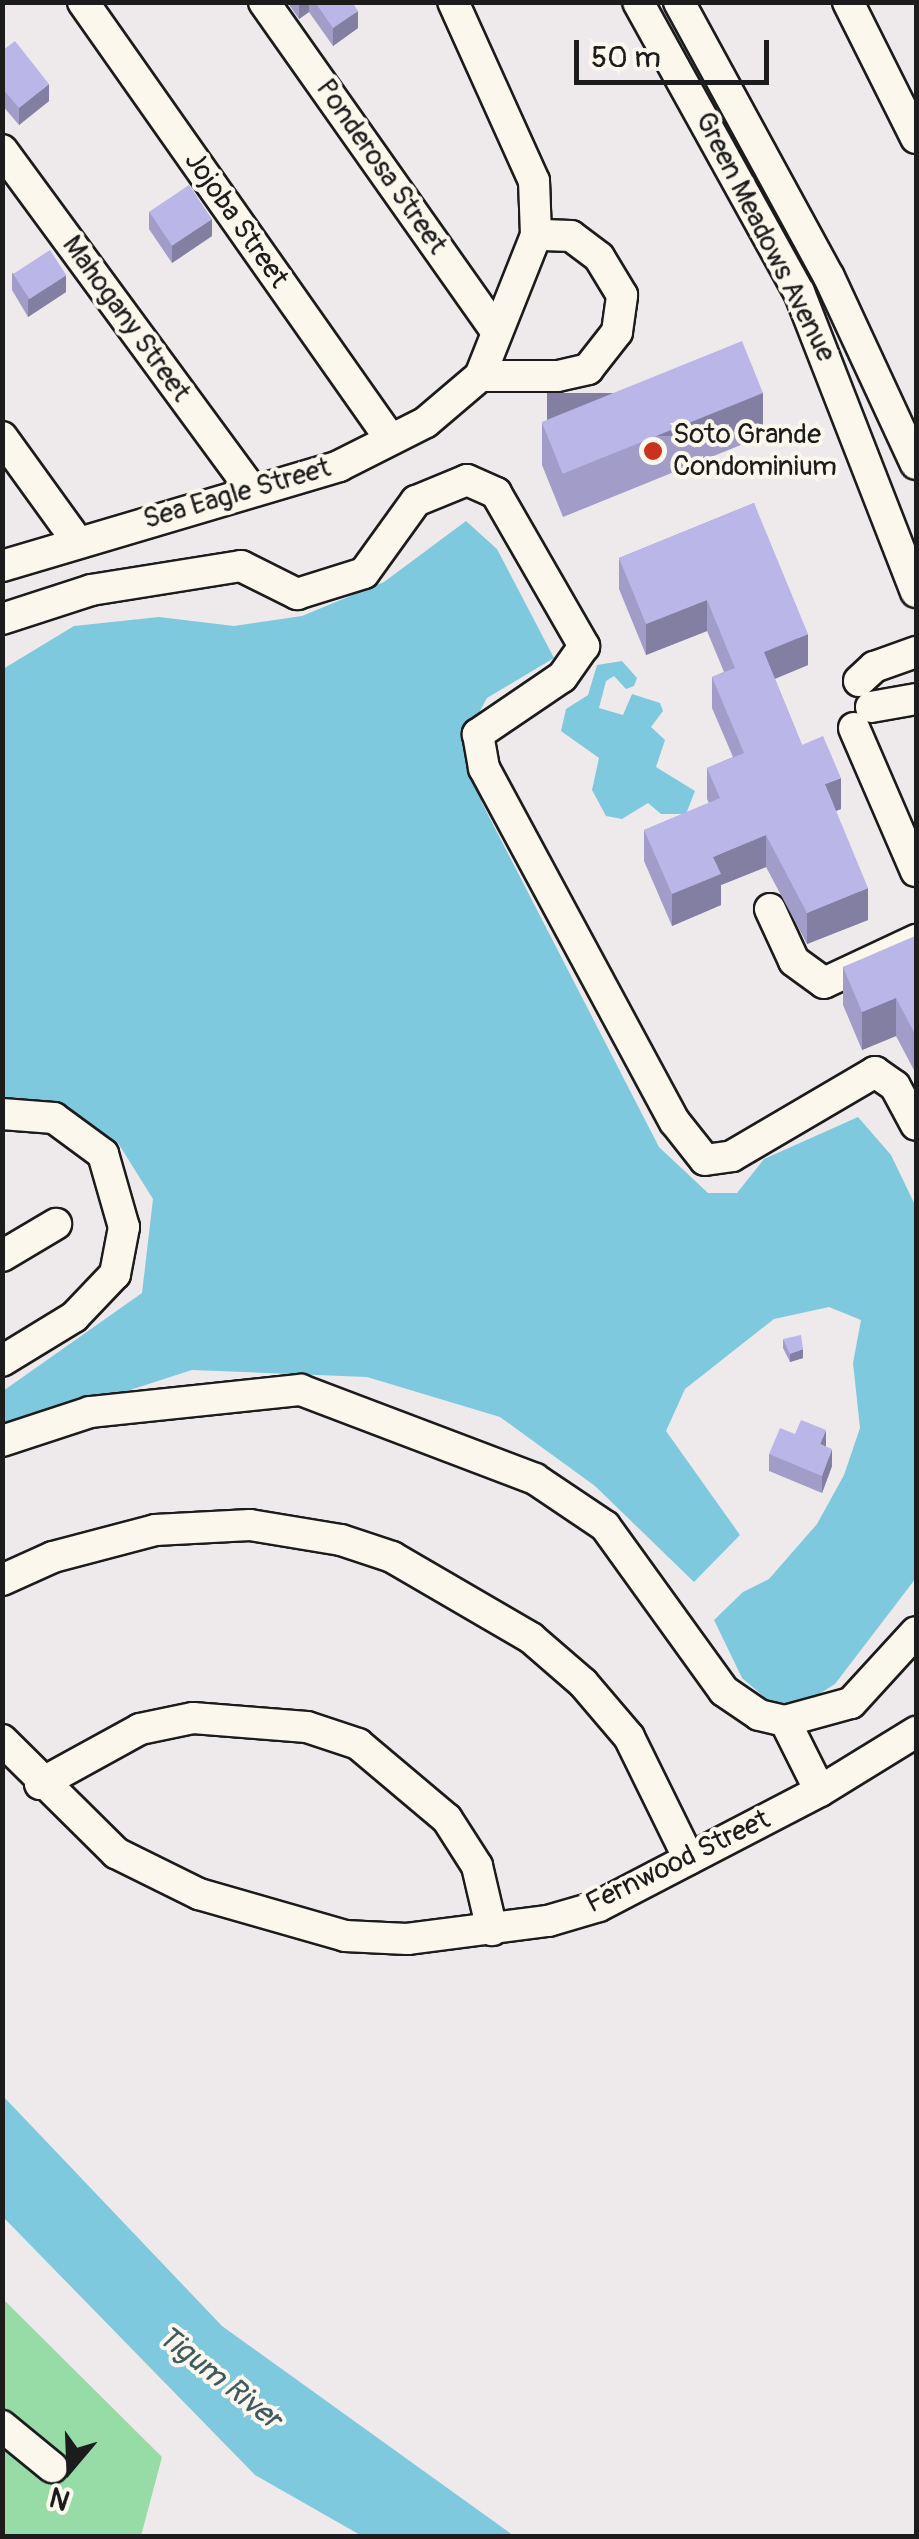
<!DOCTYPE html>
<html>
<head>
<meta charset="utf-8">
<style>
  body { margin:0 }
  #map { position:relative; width:919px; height:2539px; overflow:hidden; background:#eeeaeb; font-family:Pangolin,sans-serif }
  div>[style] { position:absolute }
  .green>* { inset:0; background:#97dba7 }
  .water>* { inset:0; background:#7fc9df }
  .roads { filter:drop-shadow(2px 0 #1c1c1c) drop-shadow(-2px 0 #1c1c1c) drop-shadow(0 2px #1c1c1c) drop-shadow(0 -2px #1c1c1c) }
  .minor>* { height:30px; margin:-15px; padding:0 15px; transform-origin:15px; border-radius:15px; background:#fbf7ec }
  .wall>* { inset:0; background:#a19dc8 }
  .shaded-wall>* { inset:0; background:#837fa2; transform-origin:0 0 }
  .building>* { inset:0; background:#bbb6e8; transform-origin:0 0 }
  .dots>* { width:28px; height:28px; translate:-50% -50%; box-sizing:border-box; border:5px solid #fbf7ec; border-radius:50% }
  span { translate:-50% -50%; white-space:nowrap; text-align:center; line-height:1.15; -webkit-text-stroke:8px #fbf7ec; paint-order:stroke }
  .street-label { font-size:28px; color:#1c1c1c }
  .poi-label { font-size:28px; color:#1c1c1c }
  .left { translate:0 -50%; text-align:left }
  .water-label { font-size:30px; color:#3f5960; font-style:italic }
  .frame { position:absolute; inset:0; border:5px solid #1c1c1c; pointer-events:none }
  .north { position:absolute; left:20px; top:2419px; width:100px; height:100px; -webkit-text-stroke:8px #fbf7ec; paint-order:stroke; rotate:199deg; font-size:28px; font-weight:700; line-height:40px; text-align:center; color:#1c1c1c }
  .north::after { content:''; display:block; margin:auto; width:35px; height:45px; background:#1c1c1c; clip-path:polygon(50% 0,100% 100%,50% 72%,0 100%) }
  .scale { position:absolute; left:574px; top:40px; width:195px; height:45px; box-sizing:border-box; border:5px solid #1c1c1c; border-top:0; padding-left:12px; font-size:30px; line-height:35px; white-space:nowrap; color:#1c1c1c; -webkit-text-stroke:8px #fbf7ec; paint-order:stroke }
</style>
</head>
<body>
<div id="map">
  <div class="green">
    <i style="clip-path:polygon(2px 2298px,162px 2457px,141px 2536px,3px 2536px)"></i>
  </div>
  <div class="water">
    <i style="clip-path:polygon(466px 521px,497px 549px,554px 658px,487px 698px,466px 736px,482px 803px,659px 1147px,708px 1193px,737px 1193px,764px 1159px,858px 1117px,891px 1155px,916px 1207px,916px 1578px,835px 1684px,803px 1704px,770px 1702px,742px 1678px,714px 1620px,743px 1592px,769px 1579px,817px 1524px,844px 1475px,860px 1428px,853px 1363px,861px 1320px,829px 1307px,774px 1319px,685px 1389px,666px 1431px,740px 1535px,694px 1582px,595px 1486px,500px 1417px,367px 1377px,192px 1370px,3px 1431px,3px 1391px,142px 1293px,153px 1199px,118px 1143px,48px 1108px,3px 1106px,3px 669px,74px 626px,159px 617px,234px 626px,302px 616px,384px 582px)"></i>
    <i style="clip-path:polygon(622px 661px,637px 678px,634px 686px,626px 689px,614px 676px,606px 681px,599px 708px,623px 715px,632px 694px,660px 703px,663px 711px,651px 727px,665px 740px,656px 767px,695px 791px,686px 814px,661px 814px,648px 803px,622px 819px,606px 816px,592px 790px,599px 758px,561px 731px,566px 709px,588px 695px,597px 665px)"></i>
    <i style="clip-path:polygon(3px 2096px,222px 2326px,514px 2536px,362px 2536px,255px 2475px,3px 2217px)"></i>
  </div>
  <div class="roads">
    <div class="minor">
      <i style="left:83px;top:2px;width:532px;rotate:54.88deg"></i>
      <i style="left:264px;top:2px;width:404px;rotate:54.8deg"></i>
      <i style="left:638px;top:2px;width:332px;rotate:61deg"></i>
      <i style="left:799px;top:292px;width:322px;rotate:68.7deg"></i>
      <i style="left:679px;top:2px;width:313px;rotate:61.4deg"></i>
      <i style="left:829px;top:277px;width:206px;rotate:65.1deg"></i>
      <i style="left:848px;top:2px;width:152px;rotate:63.4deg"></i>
      <i style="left:2px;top:150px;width:419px;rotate:53.7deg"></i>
      <i style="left:480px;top:376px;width:78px"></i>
      <i style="left:558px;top:376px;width:31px;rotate:-13deg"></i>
      <i style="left:588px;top:369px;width:47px;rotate:-51.9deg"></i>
      <i style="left:617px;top:332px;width:37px;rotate:-82deg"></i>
      <i style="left:622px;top:295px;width:44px;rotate:-121.2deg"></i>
      <i style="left:599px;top:257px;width:35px;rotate:-143deg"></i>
      <i style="left:571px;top:236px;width:35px;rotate:-178deg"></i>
      <i style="left:2px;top:437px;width:128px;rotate:54.2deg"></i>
      <i style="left:2px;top:566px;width:352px;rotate:-16.5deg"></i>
      <i style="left:339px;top:466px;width:97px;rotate:-26.8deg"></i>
      <i style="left:426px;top:422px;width:71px;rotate:-40.4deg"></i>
      <i style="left:480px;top:376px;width:152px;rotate:-68.3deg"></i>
      <i style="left:536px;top:235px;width:54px;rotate:-92.1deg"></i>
      <i style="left:534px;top:181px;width:196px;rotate:-114.3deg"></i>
      <i style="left:2px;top:619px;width:94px;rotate:-18deg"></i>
      <i style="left:91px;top:590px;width:152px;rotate:-9.1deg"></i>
      <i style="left:241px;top:566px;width:63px;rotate:26.6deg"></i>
      <i style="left:297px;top:594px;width:70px;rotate:-17.4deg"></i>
      <i style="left:364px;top:573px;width:89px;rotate:-54.2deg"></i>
      <i style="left:416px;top:501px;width:55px;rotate:-22.4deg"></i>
      <i style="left:467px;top:480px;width:32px;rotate:24deg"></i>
      <i style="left:496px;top:493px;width:177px;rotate:60.1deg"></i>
      <i style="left:584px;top:646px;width:38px;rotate:125deg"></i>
      <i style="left:562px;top:677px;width:102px;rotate:145.8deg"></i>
      <i style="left:478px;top:734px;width:35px;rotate:80deg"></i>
      <i style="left:484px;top:768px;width:402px;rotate:61.7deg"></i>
      <i style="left:675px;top:1122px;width:48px;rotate:51.7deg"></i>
      <i style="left:705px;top:1160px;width:27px;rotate:-8deg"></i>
      <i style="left:732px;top:1156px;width:166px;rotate:-30.4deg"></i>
      <i style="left:875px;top:1072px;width:24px;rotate:35deg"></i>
      <i style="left:895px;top:1086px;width:44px;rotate:61.7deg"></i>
      <i style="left:859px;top:681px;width:21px;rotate:-43deg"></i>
      <i style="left:874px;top:667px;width:45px;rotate:-19.7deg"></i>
      <i style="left:871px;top:707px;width:46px;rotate:-10.1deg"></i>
      <i style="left:854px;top:728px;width:156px;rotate:66.6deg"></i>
      <i style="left:770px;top:909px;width:57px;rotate:65.2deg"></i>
      <i style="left:794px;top:961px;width:37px;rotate:36deg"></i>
      <i style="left:824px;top:983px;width:102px;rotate:-25.1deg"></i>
      <i style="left:2px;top:1114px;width:52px;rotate:4.4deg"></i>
      <i style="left:54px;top:1118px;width:61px;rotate:36.3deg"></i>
      <i style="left:103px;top:1154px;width:76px;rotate:74deg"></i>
      <i style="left:124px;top:1227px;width:48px;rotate:100.8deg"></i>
      <i style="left:115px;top:1274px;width:59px;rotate:133.6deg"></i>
      <i style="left:74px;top:1317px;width:84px;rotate:148.6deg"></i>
      <i style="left:2px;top:1256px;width:63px;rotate:-30.7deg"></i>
      <i style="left:2px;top:1441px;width:93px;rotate:-18.2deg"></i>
      <i style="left:90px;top:1412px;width:212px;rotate:-6deg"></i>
      <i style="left:301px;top:1390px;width:250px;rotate:20.8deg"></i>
      <i style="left:535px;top:1479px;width:84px;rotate:33.9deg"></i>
      <i style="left:605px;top:1526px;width:203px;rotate:54.2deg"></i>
      <i style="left:724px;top:1691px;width:42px;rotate:34.4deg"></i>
      <i style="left:759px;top:1715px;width:27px;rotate:13deg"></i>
      <i style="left:785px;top:1721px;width:78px;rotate:63.4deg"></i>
      <i style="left:2px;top:1580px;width:56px;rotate:-24.3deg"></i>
      <i style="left:53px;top:1557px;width:106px;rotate:-14.8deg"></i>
      <i style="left:155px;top:1530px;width:95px;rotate:-3deg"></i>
      <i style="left:250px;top:1525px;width:92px;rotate:9.4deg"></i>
      <i style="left:341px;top:1540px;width:54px;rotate:18.4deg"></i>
      <i style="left:392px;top:1557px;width:161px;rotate:30.2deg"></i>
      <i style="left:531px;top:1638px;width:69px;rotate:40.9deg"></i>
      <i style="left:583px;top:1683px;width:71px;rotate:49.6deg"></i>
      <i style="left:629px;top:1737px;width:136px;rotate:63.8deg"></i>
      <i style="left:785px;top:1721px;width:68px;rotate:-15.3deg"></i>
      <i style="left:851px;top:1703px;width:96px;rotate:-47.5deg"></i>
      <i style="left:2px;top:1740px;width:161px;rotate:44.7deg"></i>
      <i style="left:116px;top:1853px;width:93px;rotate:26.3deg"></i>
      <i style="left:199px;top:1894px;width:152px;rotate:16deg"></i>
      <i style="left:345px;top:1936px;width:62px;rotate:2.8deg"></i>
      <i style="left:407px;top:1939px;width:142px;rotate:-7.3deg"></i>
      <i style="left:548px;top:1921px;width:53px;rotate:-16.4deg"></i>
      <i style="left:599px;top:1906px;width:249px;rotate:-27.5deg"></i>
      <i style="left:820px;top:1791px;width:113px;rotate:-31.6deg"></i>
      <i style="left:40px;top:1784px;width:114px;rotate:-28.8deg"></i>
      <i style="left:140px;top:1729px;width:54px;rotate:-11.7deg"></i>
      <i style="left:193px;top:1718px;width:114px;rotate:4.5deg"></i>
      <i style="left:307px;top:1727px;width:54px;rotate:18.4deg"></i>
      <i style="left:358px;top:1744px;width:116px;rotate:40.1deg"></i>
      <i style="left:447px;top:1819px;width:56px;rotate:57.4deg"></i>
      <i style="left:477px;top:1866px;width:66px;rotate:76.8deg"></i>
      <i style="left:2px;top:2426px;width:65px;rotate:39.4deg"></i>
    </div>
  </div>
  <div class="wall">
    <i style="clip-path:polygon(287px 2px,352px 2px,358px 28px,333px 46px,309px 12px,299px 19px)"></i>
    <i style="clip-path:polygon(2px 51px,49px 101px,19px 125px,2px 105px)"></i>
    <i style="clip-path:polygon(149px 212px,212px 236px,172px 263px,149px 229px)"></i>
    <i style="clip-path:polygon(12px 273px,66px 292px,28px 317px,12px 290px)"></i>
    <i style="clip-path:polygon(542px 422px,763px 436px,563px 517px,542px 465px)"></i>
    <i style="clip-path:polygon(754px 503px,808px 665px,775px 679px,802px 745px,841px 809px,836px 811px,868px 920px,807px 944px,766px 867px,721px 885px,721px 905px,672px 926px,644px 861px,644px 830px,709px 803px,707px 799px,707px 768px,733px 757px,712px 708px,712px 677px,724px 672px,707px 631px,646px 655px,619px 589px,619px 558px)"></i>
    <i style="clip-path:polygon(916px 939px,916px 1074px,896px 1036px,862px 1050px,843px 1005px,843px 967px)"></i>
    <i style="clip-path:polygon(783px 1339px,803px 1358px,790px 1362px,783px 1348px)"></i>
    <i style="clip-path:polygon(826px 1447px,832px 1466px,822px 1493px,769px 1471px,769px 1454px)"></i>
  </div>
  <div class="shaded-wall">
    <i style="clip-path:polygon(299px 2px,309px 2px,309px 12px,299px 19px)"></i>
    <i style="clip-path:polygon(358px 11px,358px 28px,333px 46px,333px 28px)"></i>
    <i style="clip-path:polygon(49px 84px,49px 101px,19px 125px,19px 108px)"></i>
    <i style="clip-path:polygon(212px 219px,212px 236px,172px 263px,172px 245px)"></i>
    <i style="clip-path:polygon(66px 275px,66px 292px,28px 317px,28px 300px)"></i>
    <i style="left:763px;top:393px;width:43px;height:216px;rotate:90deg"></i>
    <i style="clip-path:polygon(707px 600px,707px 631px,646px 655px,646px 624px)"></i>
    <i style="clip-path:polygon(808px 634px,808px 665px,764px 683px,764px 652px)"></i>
    <i style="clip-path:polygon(841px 778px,841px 809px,825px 815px,825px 784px)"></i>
    <i style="clip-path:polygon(766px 835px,766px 867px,721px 885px,721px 905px,672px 926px,672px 894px,713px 857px)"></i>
    <i style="clip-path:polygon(868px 888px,868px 920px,807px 944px,807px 913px)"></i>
    <i style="clip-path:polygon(896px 998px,896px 1036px,862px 1050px,862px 1012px)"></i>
    <i style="clip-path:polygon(803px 1349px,803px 1358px,790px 1362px,790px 1354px)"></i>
    <i style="clip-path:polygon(826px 1430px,826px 1447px,820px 1444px)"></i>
    <i style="clip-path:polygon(832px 1449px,832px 1466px,822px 1493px,822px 1476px)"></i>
  </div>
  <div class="building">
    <i style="clip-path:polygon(315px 2px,352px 2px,358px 11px,333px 28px)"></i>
    <i style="clip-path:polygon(15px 41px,49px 84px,19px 108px,2px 88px,2px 51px)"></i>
    <i style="left:189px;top:185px;width:41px;height:48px;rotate:56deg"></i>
    <i style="left:50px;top:250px;width:30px;height:44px;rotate:57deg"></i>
    <i style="left:742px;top:341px;width:56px;height:216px;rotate:68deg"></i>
    <i style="clip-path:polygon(754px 503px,808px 634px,764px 652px,802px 745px,823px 736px,841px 778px,825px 784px,868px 888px,807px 913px,766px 835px,713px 857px,721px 874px,672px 894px,644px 830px,720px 798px,707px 768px,744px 753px,712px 677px,735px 668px,707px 600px,646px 624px,619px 558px)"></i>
    <i style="clip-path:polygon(915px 936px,916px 939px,916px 1036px,896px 998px,862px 1012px,843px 967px)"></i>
    <i style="clip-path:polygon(801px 1335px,803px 1349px,790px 1354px,783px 1339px)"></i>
    <i style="clip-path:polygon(801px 1420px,826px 1430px,820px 1444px,832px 1449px,822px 1476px,769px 1454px,780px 1428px,795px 1434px)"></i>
  </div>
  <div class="dots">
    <i style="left:653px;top:451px;background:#c8321e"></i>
  </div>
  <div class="street-label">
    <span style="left:381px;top:167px;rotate:55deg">Ponderosa Street</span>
    <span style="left:236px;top:220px;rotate:55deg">Jojoba Street</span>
    <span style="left:765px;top:237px;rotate:63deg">Green Meadows Avenue</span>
    <span style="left:126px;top:319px;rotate:54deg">Mahogany Street</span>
    <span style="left:237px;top:494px;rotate:-16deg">Sea Eagle Street</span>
    <span style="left:678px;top:1862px;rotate:-26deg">Fernwood Street</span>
  </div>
  <div class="poi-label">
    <span class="left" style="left:673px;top:451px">Soto Grande<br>Condominium</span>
  </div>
  <div class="water-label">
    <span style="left:219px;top:2378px;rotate:38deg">Tigum River</span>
  </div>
  <div class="frame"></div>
  <div class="north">N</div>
  <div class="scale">50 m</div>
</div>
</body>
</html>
